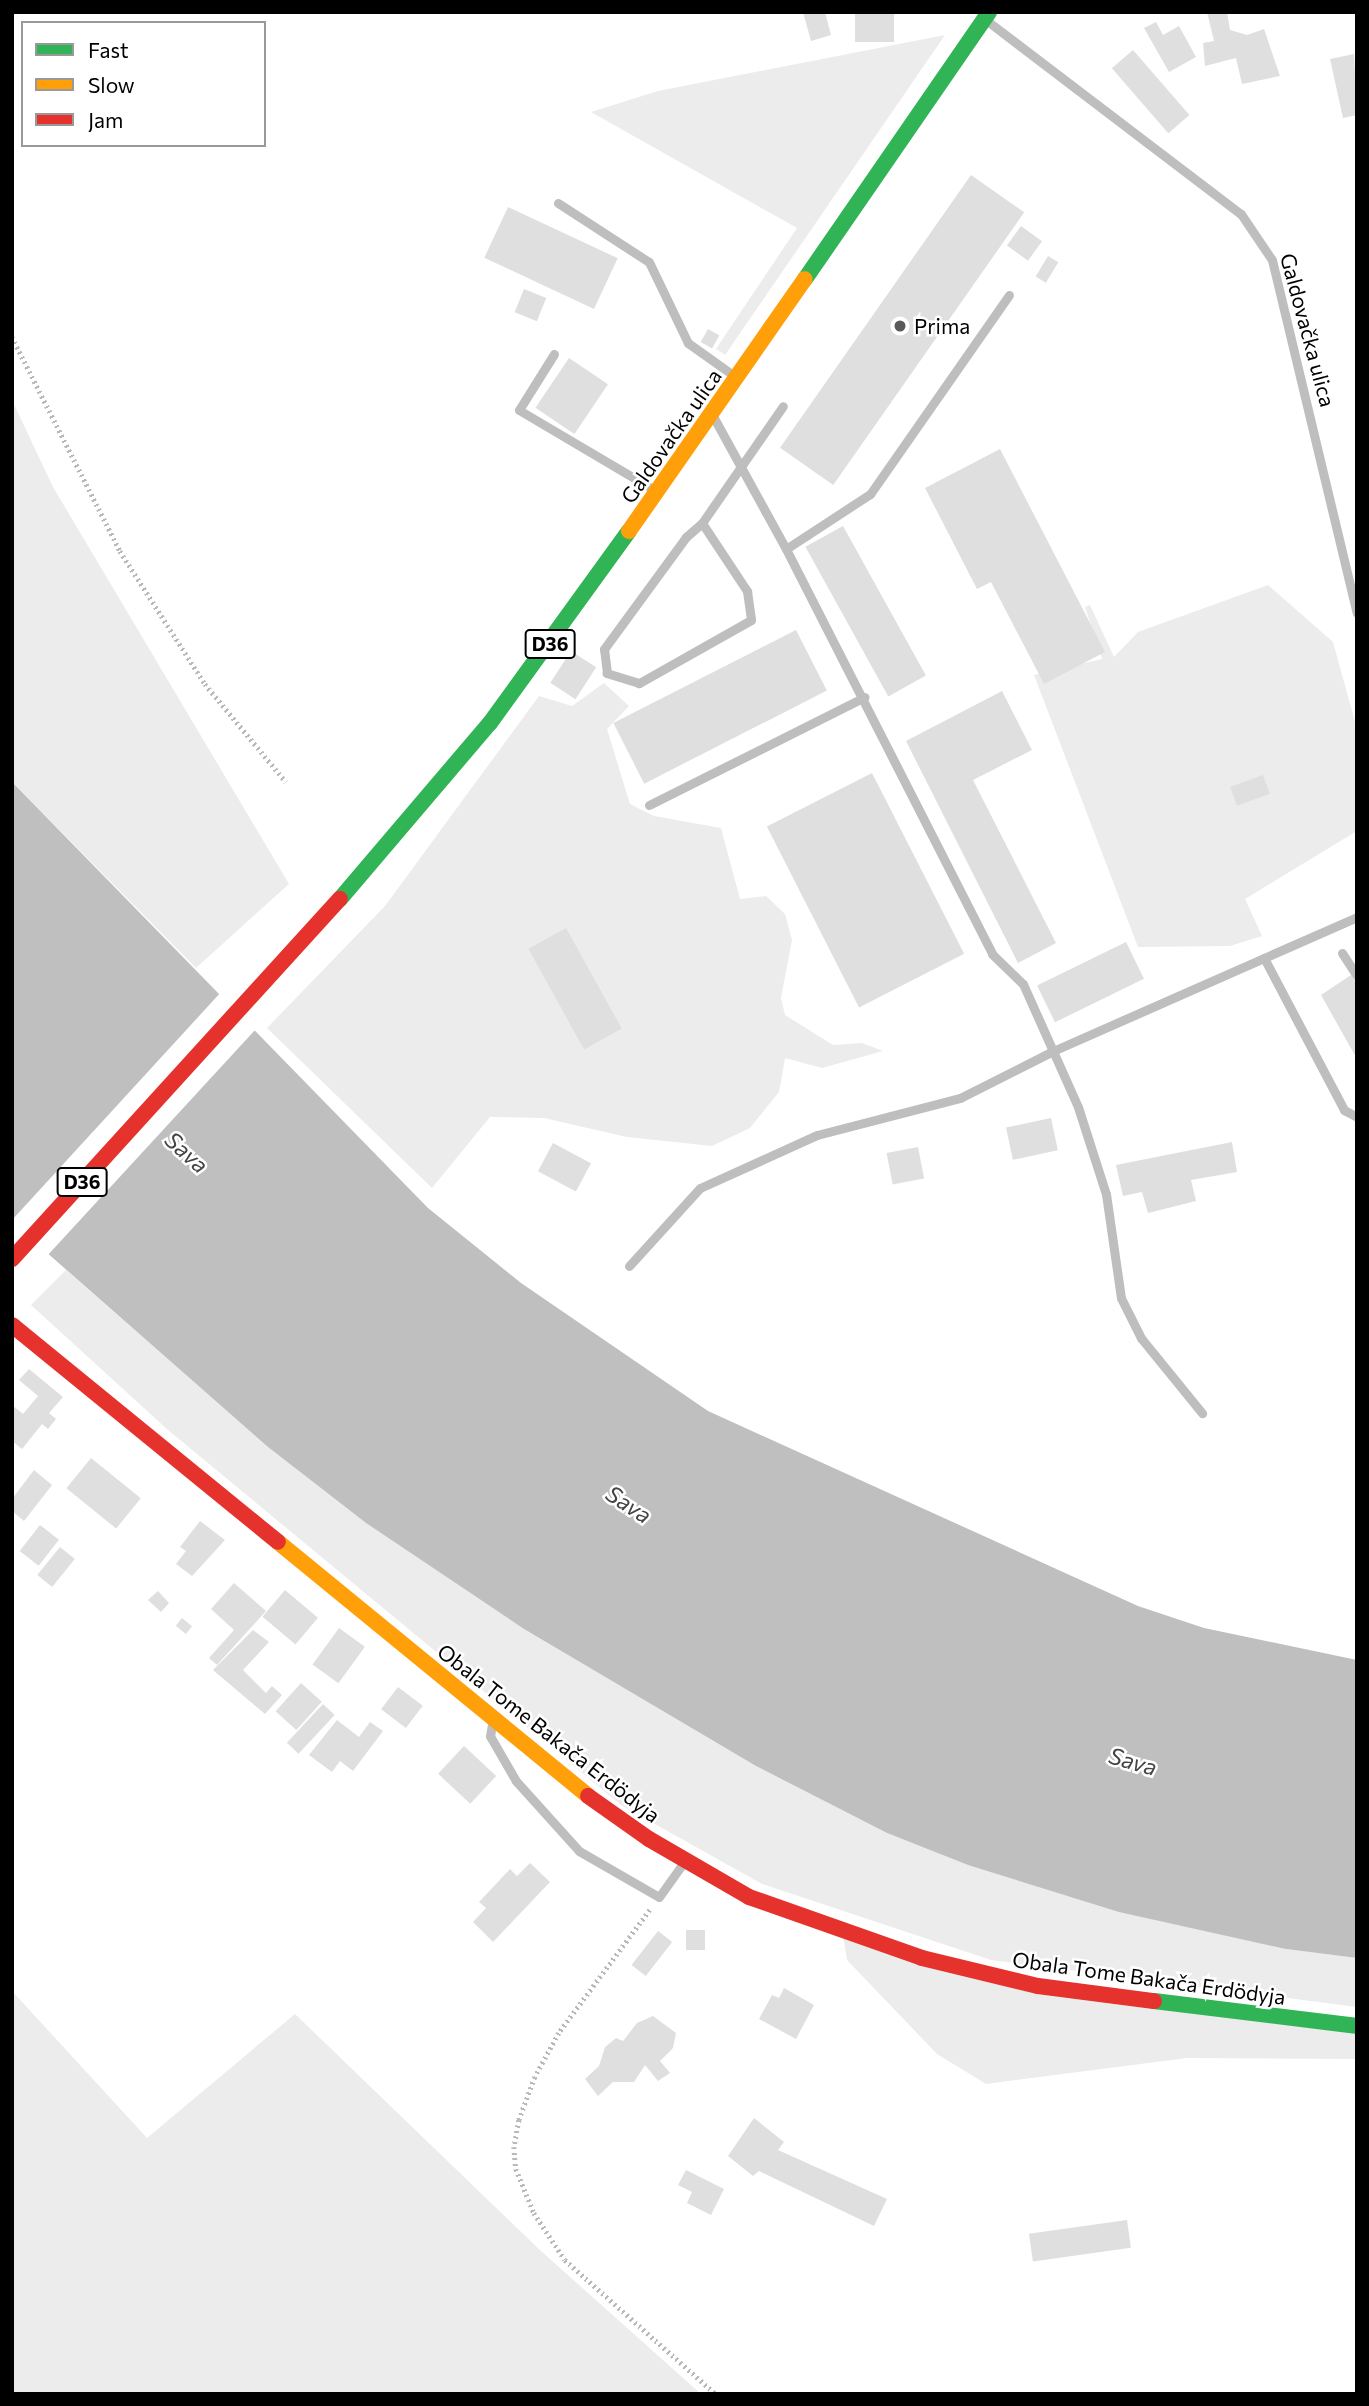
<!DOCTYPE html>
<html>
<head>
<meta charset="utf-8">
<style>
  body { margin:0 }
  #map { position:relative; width:1369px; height:2406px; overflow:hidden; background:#fff; font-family:Commissioner,sans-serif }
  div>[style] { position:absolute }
  .green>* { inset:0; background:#ececec }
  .water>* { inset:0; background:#bfbfbf }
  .pier>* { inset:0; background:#fff }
  .building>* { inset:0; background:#dfdfdf; transform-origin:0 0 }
  .path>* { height:4.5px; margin-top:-2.25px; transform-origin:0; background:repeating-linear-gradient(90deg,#b9b9b9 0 2px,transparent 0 5.5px) }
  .lane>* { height:9px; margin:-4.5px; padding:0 4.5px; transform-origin:4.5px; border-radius:4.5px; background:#bebebe }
  .fast>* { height:16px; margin:-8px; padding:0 8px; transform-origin:8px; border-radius:8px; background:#30b455 }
  .slow>* { height:16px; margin:-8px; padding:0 8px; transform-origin:8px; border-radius:8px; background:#ff9f0a }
  .jam>* { height:16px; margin:-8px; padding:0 8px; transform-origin:8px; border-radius:8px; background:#e5322d }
  .dots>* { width:19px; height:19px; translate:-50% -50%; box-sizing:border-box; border:4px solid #fff; border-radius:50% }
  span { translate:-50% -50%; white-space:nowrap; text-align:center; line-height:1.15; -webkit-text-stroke:5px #fff; paint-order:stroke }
  .shield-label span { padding:2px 5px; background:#fff; border:2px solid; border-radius:5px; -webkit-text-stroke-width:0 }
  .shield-label { font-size:19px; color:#000; font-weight:700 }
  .poi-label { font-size:21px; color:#000 }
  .left { translate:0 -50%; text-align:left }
  .street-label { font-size:21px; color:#000 }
  .water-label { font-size:23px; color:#444; font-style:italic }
  .frame { position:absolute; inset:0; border:14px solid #000; pointer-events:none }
  .legend { position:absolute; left:21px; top:21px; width:245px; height:126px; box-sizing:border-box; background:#fff; border:2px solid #999; margin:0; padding:9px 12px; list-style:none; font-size:21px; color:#000 }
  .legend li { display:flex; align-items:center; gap:14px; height:35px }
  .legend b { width:35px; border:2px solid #999 }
</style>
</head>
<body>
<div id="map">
  <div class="green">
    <i style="clip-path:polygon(945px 35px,725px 355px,716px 349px,797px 228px,591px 112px,658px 91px)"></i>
    <i style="clip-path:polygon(12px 400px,53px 487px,289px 884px,196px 968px,12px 782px)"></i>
    <i style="clip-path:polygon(1268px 585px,1333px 642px,1357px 729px,1357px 831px,1245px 899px,1262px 936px,1230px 946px,1138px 947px,1034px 675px,1102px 659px,1085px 607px,1090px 605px,1114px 657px,1138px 632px)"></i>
    <i style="clip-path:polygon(604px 683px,629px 706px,607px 729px,630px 804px,654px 816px,721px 828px,740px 899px,766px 896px,785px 914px,792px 940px,781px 998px,785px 1015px,833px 1045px,862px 1043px,883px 1051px,822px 1068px,785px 1058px,779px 1092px,750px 1128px,712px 1146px,627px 1137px,544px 1118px,490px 1117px,432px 1188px,267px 1028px,385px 906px,539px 696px,572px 706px)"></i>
    <i style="clip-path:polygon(66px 1270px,268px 1447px,366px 1523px,524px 1629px,756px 1766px,887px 1833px,968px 1865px,1286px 1949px,1357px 1958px,1357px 2007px,991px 1960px,762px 1884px,621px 1805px,168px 1430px,31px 1305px)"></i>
    <i style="clip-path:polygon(843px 1936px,998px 1983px,1357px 2030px,1357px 2059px,1187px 2058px,986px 2084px,937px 2054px,847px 1960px)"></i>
    <i style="clip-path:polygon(12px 1991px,147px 2138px,295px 2014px,541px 2251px,701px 2394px,12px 2394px)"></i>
  </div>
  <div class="water">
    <i style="clip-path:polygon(12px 782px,428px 1208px,521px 1283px,708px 1411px,1138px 1606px,1204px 1628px,1357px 1660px,1357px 1958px,1286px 1949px,1119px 1912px,968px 1865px,887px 1833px,756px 1766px,524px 1629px,366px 1523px,268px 1447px,12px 1222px)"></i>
  </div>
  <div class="pier">
    <i style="clip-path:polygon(222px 991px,256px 1029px,46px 1257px,12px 1227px,12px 1220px)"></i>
  </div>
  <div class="building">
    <i style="clip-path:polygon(803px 12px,825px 12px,831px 35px,811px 41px)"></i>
    <i style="left:855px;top:12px;width:39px;height:30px"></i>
    <i style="clip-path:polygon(1207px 12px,1227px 12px,1230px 30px,1247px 35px,1264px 29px,1280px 76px,1242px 84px,1236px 58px,1205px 66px,1203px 43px,1214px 41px)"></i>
    <i style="clip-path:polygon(1156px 22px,1163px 35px,1179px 26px,1196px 57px,1169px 72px,1144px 28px)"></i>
    <i style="left:1133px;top:50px;width:86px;height:28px;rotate:49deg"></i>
    <i style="clip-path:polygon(1354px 54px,1357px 115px,1343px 118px,1330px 59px)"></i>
    <i style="left:971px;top:175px;width:65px;height:333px;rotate:35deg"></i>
    <i style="left:508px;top:207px;width:121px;height:56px;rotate:25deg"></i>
    <i style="left:1021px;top:226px;width:26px;height:24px;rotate:36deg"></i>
    <i style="left:1048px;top:256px;width:12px;height:24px;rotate:31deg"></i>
    <i style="left:524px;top:289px;width:24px;height:25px;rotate:22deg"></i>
    <i style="left:708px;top:329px;width:13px;height:15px;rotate:29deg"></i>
    <i style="left:569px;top:358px;width:47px;height:60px;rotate:34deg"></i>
    <i style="clip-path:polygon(1000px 449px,1105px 652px,1044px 684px,991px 582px,977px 589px,925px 488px)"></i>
    <i style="left:843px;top:526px;width:171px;height:43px;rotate:61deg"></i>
    <i style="left:796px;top:630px;width:68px;height:205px;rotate:63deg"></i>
    <i style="left:571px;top:651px;width:30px;height:38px;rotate:33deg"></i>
    <i style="clip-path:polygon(1002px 691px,1032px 750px,973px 780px,1056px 943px,1018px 963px,906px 741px)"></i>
    <i style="left:872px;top:773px;width:203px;height:118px;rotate:63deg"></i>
    <i style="left:1263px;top:775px;width:20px;height:35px;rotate:70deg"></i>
    <i style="left:566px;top:928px;width:115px;height:43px;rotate:61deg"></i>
    <i style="left:1126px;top:942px;width:41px;height:99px;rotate:64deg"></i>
    <i style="clip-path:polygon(1351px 975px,1357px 984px,1357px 1059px,1321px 995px)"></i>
    <i style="left:1051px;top:1118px;width:33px;height:46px;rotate:78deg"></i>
    <i style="clip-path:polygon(1232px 1142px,1237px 1172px,1191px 1180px,1196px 1201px,1148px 1213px,1142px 1192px,1123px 1196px,1116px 1165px)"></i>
    <i style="left:553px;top:1143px;width:43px;height:32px;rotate:28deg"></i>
    <i style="left:918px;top:1147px;width:32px;height:32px;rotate:79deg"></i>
    <i style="clip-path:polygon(29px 1369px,63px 1397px,49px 1413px,56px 1419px,48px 1429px,42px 1424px,22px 1449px,12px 1441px,12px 1405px,23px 1414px,38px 1396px,19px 1380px)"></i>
    <i style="left:91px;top:1458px;width:64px;height:39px;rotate:39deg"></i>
    <i style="clip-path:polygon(34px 1470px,52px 1485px,24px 1521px,12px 1511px,12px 1499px)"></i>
    <i style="clip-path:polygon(200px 1521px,225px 1540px,192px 1576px,176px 1564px,186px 1551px,180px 1547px)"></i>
    <i style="left:40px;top:1525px;width:24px;height:33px;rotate:38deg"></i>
    <i style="left:60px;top:1547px;width:19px;height:36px;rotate:39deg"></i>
    <i style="clip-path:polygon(234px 1583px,266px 1611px,217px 1665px,209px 1658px,234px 1630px,211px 1609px)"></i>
    <i style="left:285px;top:1590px;width:43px;height:35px;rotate:40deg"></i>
    <i style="clip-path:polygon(158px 1591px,169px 1603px,161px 1612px,148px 1600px)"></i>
    <i style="left:182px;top:1618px;width:13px;height:10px;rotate:39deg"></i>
    <i style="left:339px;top:1628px;width:32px;height:45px;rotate:36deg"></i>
    <i style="clip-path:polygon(253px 1630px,269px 1642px,243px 1670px,266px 1693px,272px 1686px,282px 1695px,265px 1714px,213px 1670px)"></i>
    <i style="left:301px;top:1683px;width:28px;height:38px;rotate:42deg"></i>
    <i style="left:398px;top:1687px;width:31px;height:28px;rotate:37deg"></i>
    <i style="left:323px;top:1704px;width:16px;height:53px;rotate:43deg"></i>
    <i style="clip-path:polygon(337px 1720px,359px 1737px,370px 1722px,383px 1731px,353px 1771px,340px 1761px,332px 1772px,309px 1755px)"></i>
    <i style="left:464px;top:1746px;width:44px;height:38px;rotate:43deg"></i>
    <i style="clip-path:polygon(530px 1863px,550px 1882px,493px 1942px,473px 1922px,486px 1908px,479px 1902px,510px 1869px,517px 1876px)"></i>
    <i style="left:686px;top:1930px;width:19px;height:20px"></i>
    <i style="left:658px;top:1931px;width:18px;height:43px;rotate:38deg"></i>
    <i style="clip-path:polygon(784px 1988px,814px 2005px,796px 2039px,759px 2019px,772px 1995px,779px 1998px)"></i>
    <i style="clip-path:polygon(653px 2016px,676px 2033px,673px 2048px,660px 2061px,670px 2073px,658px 2081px,645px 2065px,634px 2082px,613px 2082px,598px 2096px,585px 2079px,599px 2066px,605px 2047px,616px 2038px,623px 2041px,637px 2023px)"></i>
    <i style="clip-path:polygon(754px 2118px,784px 2142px,778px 2150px,887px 2199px,874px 2226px,759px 2171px,753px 2176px,728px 2156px)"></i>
    <i style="clip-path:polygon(686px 2170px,724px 2189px,711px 2215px,687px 2203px,692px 2192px,678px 2185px)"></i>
    <i style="left:1127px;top:2220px;width:28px;height:99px;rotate:82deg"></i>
  </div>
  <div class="path">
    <i style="left:12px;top:337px;width:240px;rotate:63.2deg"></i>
    <i style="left:120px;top:551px;width:158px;rotate:57.4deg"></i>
    <i style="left:205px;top:684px;width:127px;rotate:50.4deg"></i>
    <i style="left:650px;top:1910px;width:153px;rotate:126.5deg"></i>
    <i style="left:559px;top:2033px;width:50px;rotate:118.6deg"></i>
    <i style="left:535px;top:2077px;width:46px;rotate:110.4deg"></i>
    <i style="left:519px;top:2120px;width:27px;rotate:100deg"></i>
    <i style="left:514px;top:2147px;width:22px;rotate:85deg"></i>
    <i style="left:516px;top:2169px;width:48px;rotate:67.8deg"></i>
    <i style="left:534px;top:2213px;width:56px;rotate:56.6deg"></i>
    <i style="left:565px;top:2260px;width:202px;rotate:41.6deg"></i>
  </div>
  <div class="lane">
    <i style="left:986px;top:20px;width:320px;rotate:37.3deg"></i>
    <i style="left:1241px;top:214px;width:55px;rotate:56deg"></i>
    <i style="left:1272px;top:260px;width:363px;rotate:76.5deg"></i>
    <i style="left:558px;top:203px;width:108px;rotate:33deg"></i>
    <i style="left:649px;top:262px;width:90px;rotate:64.3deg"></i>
    <i style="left:688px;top:343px;width:55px;rotate:35.4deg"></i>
    <i style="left:1009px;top:295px;width:243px;rotate:124.9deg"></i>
    <i style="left:870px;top:494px;width:100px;rotate:146.8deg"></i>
    <i style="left:786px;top:549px;width:454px;rotate:63deg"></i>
    <i style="left:992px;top:954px;width:43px;rotate:44.1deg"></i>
    <i style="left:1023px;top:984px;width:135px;rotate:65.9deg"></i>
    <i style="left:1078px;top:1107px;width:91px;rotate:72.2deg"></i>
    <i style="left:1106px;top:1194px;width:105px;rotate:81.8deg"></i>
    <i style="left:1121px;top:1298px;width:45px;rotate:63.4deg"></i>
    <i style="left:1141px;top:1338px;width:97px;rotate:50.9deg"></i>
    <i style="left:554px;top:354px;width:66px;rotate:122deg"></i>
    <i style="left:519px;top:410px;width:159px;rotate:30.6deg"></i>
    <i style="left:714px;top:418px;width:149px;rotate:61.2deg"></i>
    <i style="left:702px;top:523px;width:82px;rotate:56.5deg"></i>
    <i style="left:747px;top:591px;width:29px;rotate:82deg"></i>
    <i style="left:751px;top:620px;width:129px;rotate:150.6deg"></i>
    <i style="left:639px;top:683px;width:34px;rotate:-163deg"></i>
    <i style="left:607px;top:673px;width:24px;rotate:-97deg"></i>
    <i style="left:604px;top:649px;width:139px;rotate:-53.8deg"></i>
    <i style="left:686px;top:537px;width:21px;rotate:-41deg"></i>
    <i style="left:702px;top:523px;width:142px;rotate:-55.3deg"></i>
    <i style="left:649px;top:805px;width:241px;rotate:-26.6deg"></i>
    <i style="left:1342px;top:953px;width:27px;rotate:57deg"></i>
    <i style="left:1264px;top:958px;width:172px;rotate:62.2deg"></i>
    <i style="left:1344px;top:1110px;width:15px;rotate:28deg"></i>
    <i style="left:629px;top:1266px;width:105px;rotate:-47.7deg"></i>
    <i style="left:700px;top:1188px;width:128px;rotate:-24.4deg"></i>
    <i style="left:817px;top:1135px;width:148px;rotate:-14.5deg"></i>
    <i style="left:960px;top:1098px;width:104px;rotate:-26.8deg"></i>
    <i style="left:1053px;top:1051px;width:332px;rotate:-23.8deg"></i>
    <i style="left:492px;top:1724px;width:12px;rotate:99deg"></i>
    <i style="left:490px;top:1736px;width:52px;rotate:60deg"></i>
    <i style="left:516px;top:1781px;width:94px;rotate:48deg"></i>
    <i style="left:579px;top:1851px;width:92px;rotate:29.9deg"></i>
    <i style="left:659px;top:1897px;width:43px;rotate:-54.5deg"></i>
  </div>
  <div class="fast">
    <i style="left:805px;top:279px;width:324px;rotate:-55.4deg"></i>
    <i style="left:340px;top:899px;width:231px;rotate:-49.6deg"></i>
    <i style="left:490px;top:723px;width:237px;rotate:-54.1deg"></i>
    <i style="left:1154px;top:2001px;width:205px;rotate:7deg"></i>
  </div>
  <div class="slow">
    <i style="left:629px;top:531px;width:307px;rotate:-55.1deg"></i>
    <i style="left:278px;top:1542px;width:401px;rotate:39.3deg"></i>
  </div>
  <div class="jam">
    <i style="left:12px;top:1259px;width:487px;rotate:-47.7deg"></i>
    <i style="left:12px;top:1325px;width:343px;rotate:39.2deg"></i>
    <i style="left:12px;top:1326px;width:1px"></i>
    <i style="left:588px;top:1796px;width:75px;rotate:35.2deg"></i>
    <i style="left:649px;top:1839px;width:116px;rotate:30.1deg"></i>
    <i style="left:749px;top:1897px;width:183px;rotate:19.4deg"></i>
    <i style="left:922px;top:1958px;width:119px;rotate:13.6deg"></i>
    <i style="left:1038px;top:1986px;width:117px;rotate:7.4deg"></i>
  </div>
  <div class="dots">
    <i style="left:900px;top:326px;background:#595959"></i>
  </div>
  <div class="shield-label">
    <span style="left:550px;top:644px">D36</span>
    <span style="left:82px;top:1182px">D36</span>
  </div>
  <div class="poi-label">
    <span class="left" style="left:914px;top:326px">Prima</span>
  </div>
  <div class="street-label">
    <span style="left:1308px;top:330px;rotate:75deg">Galdovačka ulica</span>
    <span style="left:671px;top:436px;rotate:-55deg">Galdovačka ulica</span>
    <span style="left:549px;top:1733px;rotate:38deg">Obala Tome Bakača Erdödyja</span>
    <span style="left:1149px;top:1978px;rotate:8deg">Obala Tome Bakača Erdödyja</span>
  </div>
  <div class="water-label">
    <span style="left:187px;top:1152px;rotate:42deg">Sava</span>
    <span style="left:629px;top:1504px;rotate:33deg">Sava</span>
    <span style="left:1133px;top:1761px;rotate:16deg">Sava</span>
  </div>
  <div class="frame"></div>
  <ul class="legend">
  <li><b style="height:9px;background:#30b455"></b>Fast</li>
  <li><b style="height:9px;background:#ff9f0a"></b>Slow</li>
  <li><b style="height:9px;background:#e5322d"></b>Jam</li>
  </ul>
</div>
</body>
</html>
